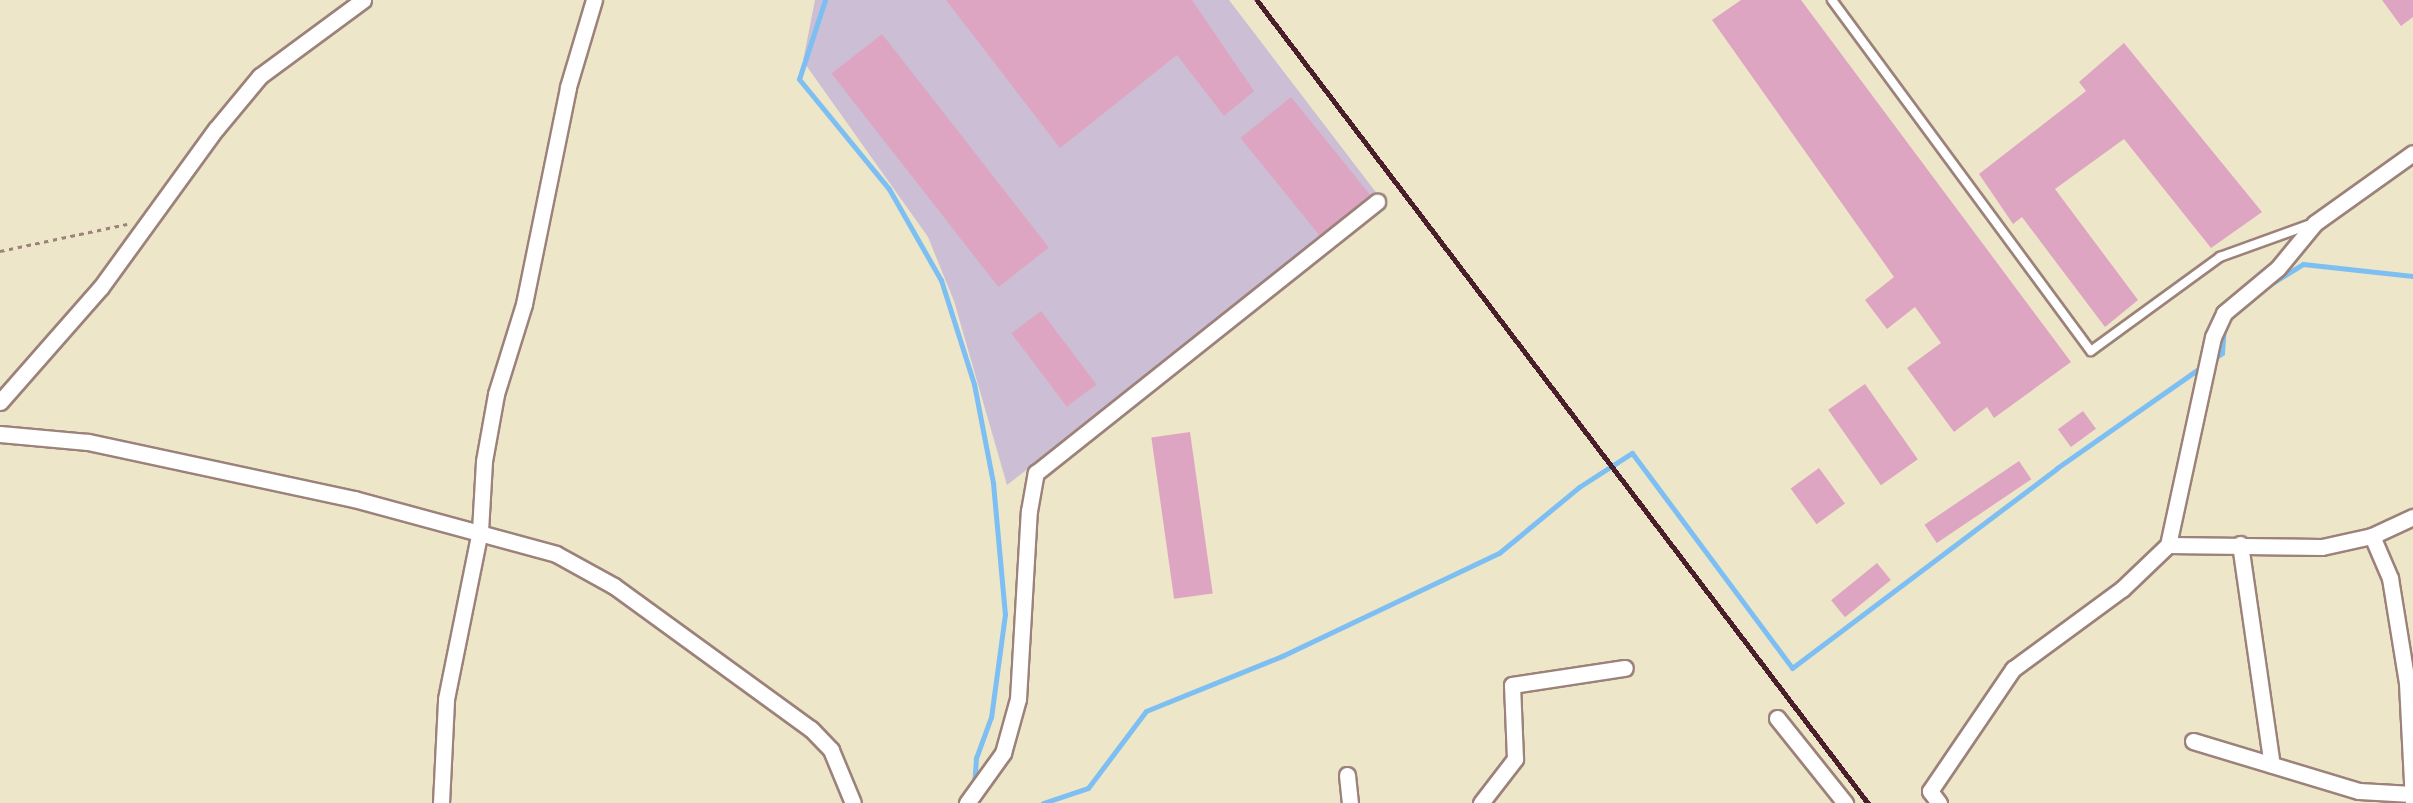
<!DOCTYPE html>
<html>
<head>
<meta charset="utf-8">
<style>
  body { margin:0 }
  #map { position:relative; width:2413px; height:803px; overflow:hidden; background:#ede6c9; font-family:"Playpen Sans",sans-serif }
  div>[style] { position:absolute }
  .industrial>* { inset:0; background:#ccbed4 }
  .stream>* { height:5px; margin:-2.5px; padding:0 2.5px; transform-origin:2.5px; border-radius:2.5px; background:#7dbff2 }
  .building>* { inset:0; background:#dea5c2; transform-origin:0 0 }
  .path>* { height:3px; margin-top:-1.5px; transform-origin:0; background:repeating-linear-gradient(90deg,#9c827a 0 4.5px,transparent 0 9px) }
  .roads { filter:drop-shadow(2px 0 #9c827a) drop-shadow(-2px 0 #9c827a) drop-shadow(0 2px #9c827a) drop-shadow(0 -2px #9c827a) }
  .lane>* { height:8px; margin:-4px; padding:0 4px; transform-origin:4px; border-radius:4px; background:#fff }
  .street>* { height:15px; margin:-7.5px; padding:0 7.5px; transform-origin:7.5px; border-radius:7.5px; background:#fff }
  .rail>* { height:4.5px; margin:-2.25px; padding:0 2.25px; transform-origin:2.25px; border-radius:2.25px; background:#4a1f2b }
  span { translate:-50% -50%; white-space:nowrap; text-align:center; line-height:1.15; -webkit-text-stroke:6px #fff; paint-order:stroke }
</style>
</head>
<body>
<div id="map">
  <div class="industrial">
    <i style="clip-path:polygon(815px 0,1229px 0,1378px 195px,1007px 485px,954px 301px,928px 237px,803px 61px)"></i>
  </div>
  <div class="stream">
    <i style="left:825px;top:0;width:83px;rotate:108.2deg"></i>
    <i style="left:799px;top:79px;width:142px;rotate:50.7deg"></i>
    <i style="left:889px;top:189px;width:105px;rotate:60.3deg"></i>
    <i style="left:941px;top:280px;width:109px;rotate:72.4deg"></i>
    <i style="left:974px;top:384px;width:101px;rotate:79.1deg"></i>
    <i style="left:993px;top:483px;width:132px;rotate:84.8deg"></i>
    <i style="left:1005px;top:614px;width:104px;rotate:97.7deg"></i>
    <i style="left:991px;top:717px;width:44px;rotate:110.1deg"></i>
    <i style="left:976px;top:758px;width:28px;rotate:94deg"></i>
    <i style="left:2264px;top:288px;width:46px;rotate:-31.6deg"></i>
    <i style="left:2303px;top:264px;width:111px;rotate:6.2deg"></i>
    <i style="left:2212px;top:360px;width:12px;rotate:-35deg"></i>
    <i style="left:2222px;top:353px;width:26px;rotate:-86deg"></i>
    <i style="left:1043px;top:803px;width:47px;rotate:-18.4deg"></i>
    <i style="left:1088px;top:788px;width:96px;rotate:-53deg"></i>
    <i style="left:1146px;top:711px;width:147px;rotate:-22deg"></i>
    <i style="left:1282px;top:656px;width:240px;rotate:-25.4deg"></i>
    <i style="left:1499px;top:553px;width:104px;rotate:-39.5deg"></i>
    <i style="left:1579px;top:487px;width:63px;rotate:-32.7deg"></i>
    <i style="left:1632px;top:453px;width:268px;rotate:53.3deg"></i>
    <i style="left:1792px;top:668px;width:332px;rotate:-37deg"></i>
    <i style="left:2057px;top:468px;width:179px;rotate:-35deg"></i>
  </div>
  <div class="building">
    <i style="clip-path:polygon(946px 0,1192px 0,1254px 91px,1224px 116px,1177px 55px,1060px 148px)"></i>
    <i style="clip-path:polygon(1741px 0,1801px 0,2071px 362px,1994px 418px,1987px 407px,1954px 432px,1907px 368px,1941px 343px,1915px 307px,1887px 329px,1865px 300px,1894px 277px,1712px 20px)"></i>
    <i style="clip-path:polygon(2382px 0,2413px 0,2413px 17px,2401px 26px)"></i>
    <i style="left:882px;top:34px;width:271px;height:64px;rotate:52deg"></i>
    <i style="clip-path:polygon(2124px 43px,2262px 212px,2211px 248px,2124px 139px,2055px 189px,2138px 300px,2105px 327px,2022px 217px,2013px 224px,1979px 174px,2086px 91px,2079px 82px)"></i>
    <i style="left:1291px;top:97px;width:126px;height:65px;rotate:51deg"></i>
    <i style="left:1041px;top:311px;width:92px;height:37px;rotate:53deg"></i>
    <i style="left:1865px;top:384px;width:92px;height:45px;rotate:55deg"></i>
    <i style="left:2083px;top:411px;width:22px;height:31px;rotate:54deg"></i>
    <i style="left:1190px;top:432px;width:163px;height:39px;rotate:82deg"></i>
    <i style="left:2019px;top:461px;width:22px;height:114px;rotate:56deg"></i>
    <i style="left:1819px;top:468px;width:44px;height:35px;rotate:54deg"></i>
    <i style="left:1877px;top:563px;width:22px;height:59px;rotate:51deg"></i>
  </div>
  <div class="path">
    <i style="left:0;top:251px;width:130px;rotate:-12deg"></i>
  </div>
  <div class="roads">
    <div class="lane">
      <i style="left:1832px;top:0;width:436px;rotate:53.6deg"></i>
      <i style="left:2091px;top:351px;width:160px;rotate:-36.1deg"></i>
      <i style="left:2220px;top:257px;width:97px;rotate:-19.9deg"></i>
    </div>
    <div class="street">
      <i style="left:0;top:402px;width:153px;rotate:-48.7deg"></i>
      <i style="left:101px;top:287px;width:195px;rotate:-54deg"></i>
      <i style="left:216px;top:129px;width:69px;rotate:-50.3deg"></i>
      <i style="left:260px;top:76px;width:128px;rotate:-36.4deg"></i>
      <i style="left:0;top:434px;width:88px;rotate:5.2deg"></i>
      <i style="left:88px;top:442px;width:272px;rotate:12.1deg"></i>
      <i style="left:354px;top:499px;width:209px;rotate:15.2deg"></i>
      <i style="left:556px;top:554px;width:66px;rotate:28.9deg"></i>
      <i style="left:614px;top:586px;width:243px;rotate:36deg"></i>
      <i style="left:811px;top:729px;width:29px;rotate:46deg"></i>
      <i style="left:831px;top:750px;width:57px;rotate:67.5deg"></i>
      <i style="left:2372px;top:536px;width:45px;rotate:-24.9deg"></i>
      <i style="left:2240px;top:544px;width:223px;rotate:81.8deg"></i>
      <i style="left:2168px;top:545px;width:154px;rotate:0.7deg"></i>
      <i style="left:2322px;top:547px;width:51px;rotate:-12.4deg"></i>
      <i style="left:2372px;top:536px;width:46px;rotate:66.8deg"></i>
      <i style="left:2390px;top:578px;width:106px;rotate:80.8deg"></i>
      <i style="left:2407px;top:683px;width:120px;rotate:87.1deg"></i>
      <i style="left:1777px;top:718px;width:109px;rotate:51.3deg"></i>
      <i style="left:2193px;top:741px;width:173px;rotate:16.8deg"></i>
      <i style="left:2359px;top:791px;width:53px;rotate:3.2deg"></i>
      <i style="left:1347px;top:775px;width:28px;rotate:84deg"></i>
      <i style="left:441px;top:803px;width:104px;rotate:-87.2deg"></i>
      <i style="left:446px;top:699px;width:171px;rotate:-78.6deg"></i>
      <i style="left:480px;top:531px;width:70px;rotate:-86.7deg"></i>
      <i style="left:484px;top:461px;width:68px;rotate:-79.8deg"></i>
      <i style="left:496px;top:394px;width:94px;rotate:-72.7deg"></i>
      <i style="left:524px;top:304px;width:221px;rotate:-78.5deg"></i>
      <i style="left:568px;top:87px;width:91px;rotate:-73.4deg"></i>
      <i style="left:967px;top:803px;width:62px;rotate:-54.2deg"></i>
      <i style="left:1003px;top:753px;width:56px;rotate:-74.5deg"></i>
      <i style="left:1018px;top:699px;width:188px;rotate:-86.7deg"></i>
      <i style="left:1029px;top:511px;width:39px;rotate:-80deg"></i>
      <i style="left:1036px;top:473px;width:436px;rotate:-38.5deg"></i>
      <i style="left:1481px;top:803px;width:56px;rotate:-52.3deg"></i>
      <i style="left:1515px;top:759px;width:74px;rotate:-92.3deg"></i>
      <i style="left:1512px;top:685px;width:114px;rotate:-8.6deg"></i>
      <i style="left:1939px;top:803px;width:15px;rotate:-127deg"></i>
      <i style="left:1930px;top:791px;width:148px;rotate:-55.8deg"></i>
      <i style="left:2013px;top:669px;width:135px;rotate:-36.3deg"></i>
      <i style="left:2122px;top:589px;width:64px;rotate:-43.7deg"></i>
      <i style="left:2168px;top:545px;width:213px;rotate:-77.8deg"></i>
      <i style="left:2213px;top:337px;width:26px;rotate:-65deg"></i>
      <i style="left:2224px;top:313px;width:70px;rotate:-39.8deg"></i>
      <i style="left:2278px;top:268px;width:58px;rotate:-50.6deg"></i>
      <i style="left:2315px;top:223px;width:120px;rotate:-35.5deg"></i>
    </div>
  </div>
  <div class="rail">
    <i style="left:1257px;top:0;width:1009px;rotate:52.73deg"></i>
  </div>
</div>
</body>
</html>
